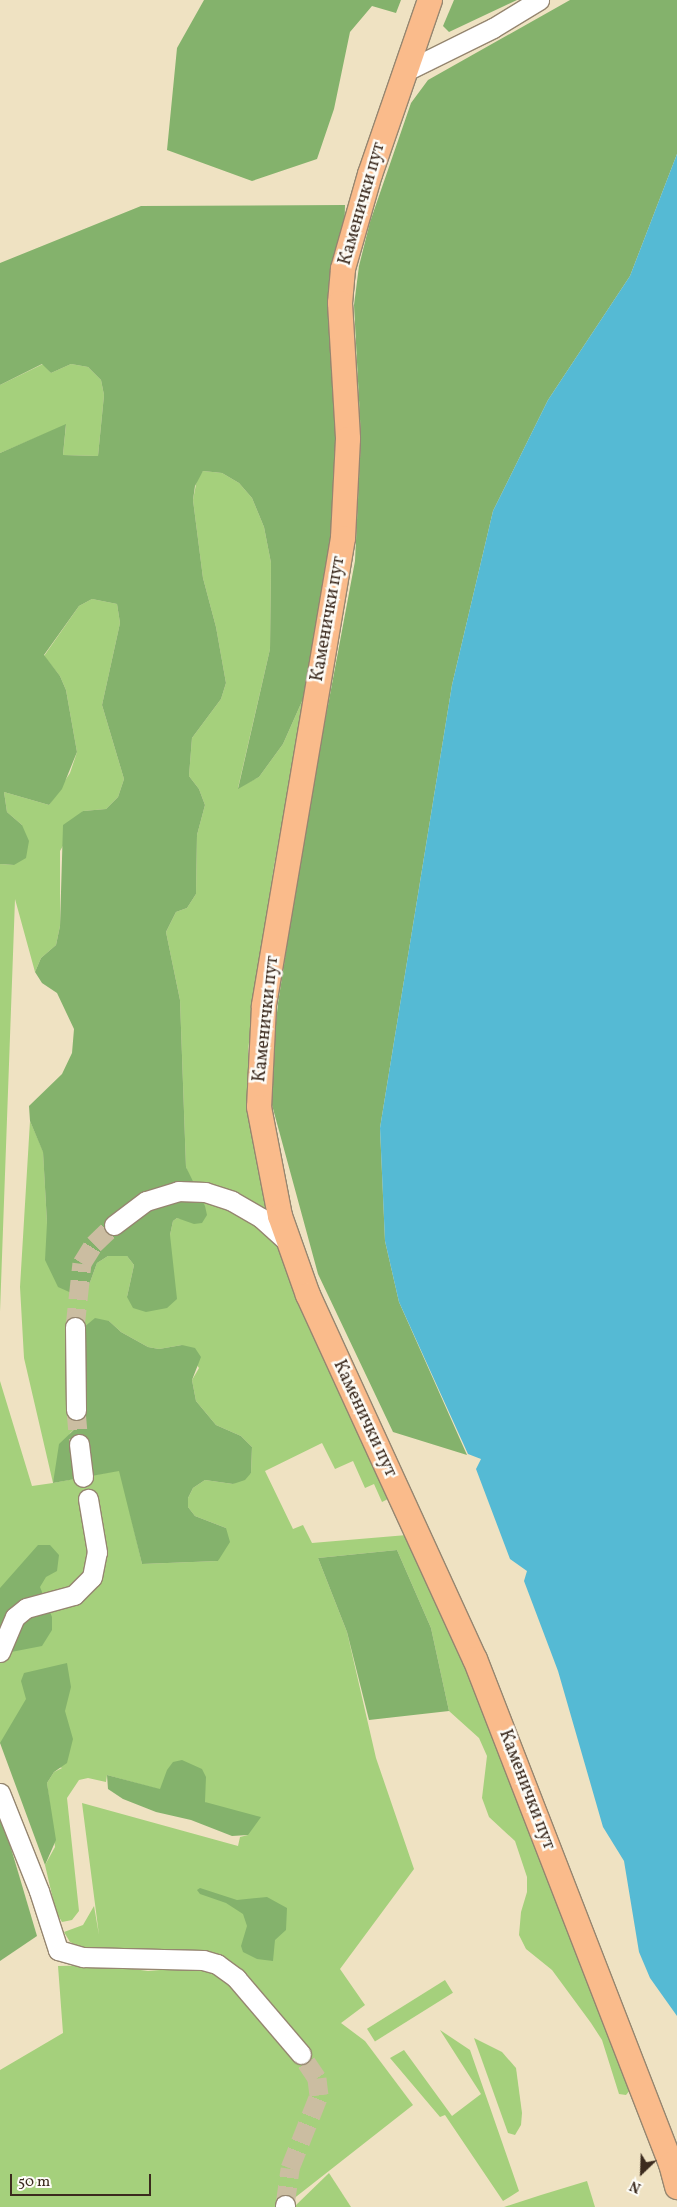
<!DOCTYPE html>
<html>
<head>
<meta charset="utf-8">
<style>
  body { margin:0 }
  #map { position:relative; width:677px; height:2207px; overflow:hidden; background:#efe2c2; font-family:Vollkorn,serif }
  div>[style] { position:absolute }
  .green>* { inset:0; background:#a5d07c; transform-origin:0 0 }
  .forest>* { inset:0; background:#84b26c }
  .water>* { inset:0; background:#55bad4 }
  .minor-tunnel>* { height:19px; margin-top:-9.5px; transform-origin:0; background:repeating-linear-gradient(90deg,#cbbda1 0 19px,transparent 0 28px) }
  .roads { filter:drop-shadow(1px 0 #958670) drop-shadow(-1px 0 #958670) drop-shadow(0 1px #958670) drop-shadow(0 -1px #958670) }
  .minor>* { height:19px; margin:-9.5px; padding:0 9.5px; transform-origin:9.5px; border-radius:9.5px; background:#fff }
  .major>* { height:24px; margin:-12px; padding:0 12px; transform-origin:12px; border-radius:12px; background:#fabb8b }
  span { translate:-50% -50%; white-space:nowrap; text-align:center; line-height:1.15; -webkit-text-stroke:5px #fdfcf7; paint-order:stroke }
  .street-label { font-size:18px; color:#3b2a1e }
  .north { position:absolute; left:617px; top:2147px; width:50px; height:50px; -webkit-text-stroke:4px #fdfcf7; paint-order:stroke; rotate:204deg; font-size:14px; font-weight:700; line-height:20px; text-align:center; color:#3b2a1e }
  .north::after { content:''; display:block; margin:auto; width:18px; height:22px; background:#3b2a1e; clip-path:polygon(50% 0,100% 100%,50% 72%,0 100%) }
  .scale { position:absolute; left:10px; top:2174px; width:141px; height:22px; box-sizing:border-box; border:2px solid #3b2a1e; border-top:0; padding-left:6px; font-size:15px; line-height:18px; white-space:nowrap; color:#3b2a1e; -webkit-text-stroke:4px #fdfcf7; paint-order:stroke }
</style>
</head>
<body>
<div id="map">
  <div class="green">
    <i style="clip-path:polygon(43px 364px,51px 373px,71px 364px,88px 367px,101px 380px,104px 395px,98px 456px,63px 455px,66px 425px,0 453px,0 385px)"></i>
    <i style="clip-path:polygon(evenodd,203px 471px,222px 473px,239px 483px,252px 498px,264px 527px,271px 563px,270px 649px,238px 788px,259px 777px,283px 744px,307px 690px,274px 866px,253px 1004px,248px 1052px,251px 1108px,390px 1498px,382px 1502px,374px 1484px,365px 1488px,353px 1461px,335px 1469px,322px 1443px,265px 1471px,293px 1529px,303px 1525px,312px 1543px,407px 1535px,437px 1586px,631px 2089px,626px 2095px,619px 2094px,602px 2040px,591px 2023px,552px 1970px,526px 1949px,519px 1935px,521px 1912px,527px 1892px,527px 1877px,515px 1841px,489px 1817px,482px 1798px,487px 1756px,479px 1738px,449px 1711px,431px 1628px,397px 1550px,318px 1558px,347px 1632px,376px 1758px,414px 1869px,340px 1969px,365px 2005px,341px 2023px,365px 2041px,413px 2105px,283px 2207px,0 2207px,0 2070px,63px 2033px,58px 1966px,103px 1965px,148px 1971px,232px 1964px,86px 1950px,70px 1942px,64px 1932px,83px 1925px,94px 1906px,99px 1935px,82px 1803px,238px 1846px,240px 1837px,248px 1835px,205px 1802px,107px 1775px,106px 1782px,88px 1778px,79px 1780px,67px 1798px,79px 1911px,72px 1920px,62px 1922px,56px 1912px,45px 1865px,55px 1847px,47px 1783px,54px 1772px,62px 1768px,0 1743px,0 1381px,32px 1486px,53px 1483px,24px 1358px,20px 1287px,30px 1121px,43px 1151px,47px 1223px,76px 1295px,89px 1285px,97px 1263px,108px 1256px,118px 1255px,127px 1256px,134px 1265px,127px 1297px,170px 1235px,173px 1221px,177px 1218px,187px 1220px,192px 1184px,186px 1167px,180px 1000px,166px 932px,176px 912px,187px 908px,196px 894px,197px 835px,205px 805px,199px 789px,189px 776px,192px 738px,221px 699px,226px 683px,216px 627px,203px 578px,193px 500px,197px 479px,203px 471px,109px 1321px,121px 1332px,148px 1347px,159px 1349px,182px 1345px,199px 1368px,192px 1380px,196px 1401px,216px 1425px,241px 1436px,252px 1447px,251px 1473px,233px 1484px,205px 1480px,193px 1488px,188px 1498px,188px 1507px,195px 1516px,226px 1528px,218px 1561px,142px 1564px,120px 1470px,53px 1483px,70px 1433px,79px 1425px,86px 1410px,85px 1386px,109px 1321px)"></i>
    <i style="clip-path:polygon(92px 599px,117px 604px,120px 623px,102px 705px,124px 779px,118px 797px,106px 809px,83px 811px,60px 851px,60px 926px,56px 945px,41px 958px,35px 972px,15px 899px,0 1312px,0 864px,14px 865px,22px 825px,7px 812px,4px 792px,49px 805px,70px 773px,77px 752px,66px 690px,60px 676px,44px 656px,79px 606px)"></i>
    <i style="left:445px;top:1980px;width:15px;height:92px;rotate:58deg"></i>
    <i style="clip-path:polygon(440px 2030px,470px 2050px,519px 2191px,503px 2201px,445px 2115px,440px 2117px,390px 2058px,404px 2050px,452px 2116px,481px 2094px)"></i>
    <i style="clip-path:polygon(474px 2038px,502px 2052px,516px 2068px,522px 2113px,521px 2125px,515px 2135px,508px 2133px)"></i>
    <i style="clip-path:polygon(329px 2173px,351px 2207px,294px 2207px)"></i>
    <i style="clip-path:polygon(587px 2181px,595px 2207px,504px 2207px,541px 2195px)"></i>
  </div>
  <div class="forest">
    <i style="clip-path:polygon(204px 0,401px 0,396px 13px,372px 6px,350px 32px,334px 109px,317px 159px,252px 181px,167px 150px,177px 48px)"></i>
    <i style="clip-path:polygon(454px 0,517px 0,449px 32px,443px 26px)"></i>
    <i style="clip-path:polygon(570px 0,677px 0,677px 154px,630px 276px,548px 400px,493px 511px,452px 685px,380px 1128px,385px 1241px,399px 1302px,467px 1455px,393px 1432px,318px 1274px,272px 1105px,273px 1052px,278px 1003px,309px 807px,355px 561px,361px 438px,354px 305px,359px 266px,370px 222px,411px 103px,428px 80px)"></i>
    <i style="clip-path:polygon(345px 205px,338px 484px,323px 605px,307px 690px,283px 744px,259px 777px,238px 789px,270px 649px,271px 563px,264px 527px,252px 498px,239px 483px,222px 473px,203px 471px,195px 486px,193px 500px,203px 578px,216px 627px,226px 683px,221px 699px,192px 738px,189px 776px,199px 789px,205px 805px,197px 835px,196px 894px,187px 908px,176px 912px,166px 932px,180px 1000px,186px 1167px,205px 1206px,207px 1215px,202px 1223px,194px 1224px,177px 1218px,173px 1221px,170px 1235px,177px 1299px,167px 1308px,146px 1312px,133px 1308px,127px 1297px,134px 1265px,127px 1256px,108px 1256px,97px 1263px,89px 1285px,76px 1295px,58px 1287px,45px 1260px,47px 1223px,43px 1152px,30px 1121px,29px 1106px,62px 1074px,72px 1053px,74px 1029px,57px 993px,42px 983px,35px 972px,41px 958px,56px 945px,60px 926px,63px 825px,83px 811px,106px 809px,118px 797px,124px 779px,102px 705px,120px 623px,117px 604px,92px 599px,79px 606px,44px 655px,60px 676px,66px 690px,77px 752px,62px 789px,49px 805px,4px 792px,7px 812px,22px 825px,29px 841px,26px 858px,14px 865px,0 864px,0 453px,66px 424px,63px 455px,98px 456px,104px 395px,101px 380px,88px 367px,71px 364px,51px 373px,42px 364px,0 385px,0 263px,141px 206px)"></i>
    <i style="clip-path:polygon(95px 1318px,109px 1321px,121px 1332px,148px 1347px,159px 1349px,182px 1345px,195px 1348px,201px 1357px,192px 1380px,196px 1401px,216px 1425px,241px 1436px,252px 1447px,251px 1473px,245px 1480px,233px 1484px,205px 1480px,193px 1488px,188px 1498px,188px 1507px,195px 1516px,226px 1528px,230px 1542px,218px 1561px,142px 1564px,119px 1471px,53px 1483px,59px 1444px,79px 1425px,86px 1410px,83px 1328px)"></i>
    <i style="clip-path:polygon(38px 1545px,50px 1545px,59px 1555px,57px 1571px,46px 1577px,40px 1587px,52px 1617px,52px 1630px,42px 1646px,11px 1652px,0 1645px,0 1588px)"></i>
    <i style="clip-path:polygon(397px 1550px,431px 1628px,449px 1711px,369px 1720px,347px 1632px,318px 1558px)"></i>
    <i style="clip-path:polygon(67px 1663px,71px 1687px,65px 1711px,73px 1739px,67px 1763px,54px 1772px,47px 1783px,56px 1840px,45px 1865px,0 1743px,26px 1699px,21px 1681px,24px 1673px)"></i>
    <i style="clip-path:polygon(182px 1760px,202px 1769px,206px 1777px,205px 1802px,261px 1817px,248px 1835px,232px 1836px,191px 1820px,156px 1812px,123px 1799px,108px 1789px,107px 1775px,160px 1789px,167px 1770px,173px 1762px)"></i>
    <i style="clip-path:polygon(0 1811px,37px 1936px,0 1961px)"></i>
    <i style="clip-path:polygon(200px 1888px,237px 1900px,267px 1897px,287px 1908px,286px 1930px,275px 1940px,273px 1961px,257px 1959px,243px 1952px,241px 1946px,247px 1926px,243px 1914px,226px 1903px,200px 1894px,197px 1890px)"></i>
  </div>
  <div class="water">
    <i style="clip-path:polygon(677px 154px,677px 2016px,650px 1978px,639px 1952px,624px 1861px,603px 1827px,558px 1671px,524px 1581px,527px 1571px,510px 1559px,476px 1469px,481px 1459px,468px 1454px,399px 1302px,385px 1241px,380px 1128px,452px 685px,493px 511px,548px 400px,630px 276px)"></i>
  </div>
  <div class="minor-tunnel">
    <i style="left:75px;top:1327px;width:64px;rotate:-83.8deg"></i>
    <i style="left:82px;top:1263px;width:22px;rotate:-58deg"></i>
    <i style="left:94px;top:1244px;width:28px;rotate:-44deg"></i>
    <i style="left:76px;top:1410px;width:34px;rotate:85deg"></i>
    <i style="left:285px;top:2205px;width:37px;rotate:-82deg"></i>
    <i style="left:290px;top:2168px;width:79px;rotate:-68.3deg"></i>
    <i style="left:319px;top:2095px;width:17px;rotate:-97deg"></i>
    <i style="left:317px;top:2078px;width:29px;rotate:-124deg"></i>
  </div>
  <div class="roads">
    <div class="minor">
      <i style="left:404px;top:72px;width:99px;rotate:-26.3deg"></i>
      <i style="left:493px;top:28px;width:54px;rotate:-31.3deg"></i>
      <i style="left:114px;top:1225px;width:40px;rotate:-37deg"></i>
      <i style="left:146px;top:1201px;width:34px;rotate:-17deg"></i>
      <i style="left:178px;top:1191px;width:27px;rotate:2deg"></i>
      <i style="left:205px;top:1192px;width:28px;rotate:18deg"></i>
      <i style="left:232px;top:1201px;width:34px;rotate:30deg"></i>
      <i style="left:261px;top:1218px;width:38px;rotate:42deg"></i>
      <i style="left:75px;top:1327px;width:83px;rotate:89.3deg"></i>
      <i style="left:79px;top:1444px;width:33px;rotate:83deg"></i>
      <i style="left:0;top:1652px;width:38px;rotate:-67deg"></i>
      <i style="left:15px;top:1617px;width:14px;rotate:-39deg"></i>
      <i style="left:26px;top:1608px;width:50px;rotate:-15.2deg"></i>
      <i style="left:74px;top:1595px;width:25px;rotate:-45deg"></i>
      <i style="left:92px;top:1577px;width:25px;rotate:-79deg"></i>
      <i style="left:97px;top:1552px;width:54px;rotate:-99.6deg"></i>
      <i style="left:0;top:1793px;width:105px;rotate:68.3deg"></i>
      <i style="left:39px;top:1891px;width:62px;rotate:72.1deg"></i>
      <i style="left:58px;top:1950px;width:26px;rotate:16deg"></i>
      <i style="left:83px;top:1957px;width:120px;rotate:1.4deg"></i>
      <i style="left:203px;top:1960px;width:15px;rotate:16deg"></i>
      <i style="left:217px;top:1964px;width:24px;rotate:36deg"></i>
      <i style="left:236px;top:1978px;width:100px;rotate:49.5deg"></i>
      <i style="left:285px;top:2205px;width:2px;rotate:90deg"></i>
    </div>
    <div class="major">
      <i style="left:430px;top:0;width:184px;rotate:109deg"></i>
      <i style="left:370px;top:174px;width:99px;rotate:105.9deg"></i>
      <i style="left:343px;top:269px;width:34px;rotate:95deg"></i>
      <i style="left:340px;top:303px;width:136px;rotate:86.6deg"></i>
      <i style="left:348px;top:439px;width:99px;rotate:92.9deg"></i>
      <i style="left:343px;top:538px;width:475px;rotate:99.6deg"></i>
      <i style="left:264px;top:1006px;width:101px;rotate:92.8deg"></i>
      <i style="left:259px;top:1107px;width:111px;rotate:79.1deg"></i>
      <i style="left:280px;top:1216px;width:84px;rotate:70.5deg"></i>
      <i style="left:308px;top:1295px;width:400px;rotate:65.4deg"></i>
      <i style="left:475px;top:1659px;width:542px;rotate:68.79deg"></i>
      <i style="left:671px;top:2164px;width:24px;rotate:75deg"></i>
    </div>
  </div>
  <div class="street-label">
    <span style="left:363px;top:204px;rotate:-74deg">Каменички пут</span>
    <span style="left:329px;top:619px;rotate:-80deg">Каменички пут</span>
    <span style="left:267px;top:1019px;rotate:-84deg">Каменички пут</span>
    <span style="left:364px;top:1419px;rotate:65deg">Каменички пут</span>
    <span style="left:526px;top:1790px;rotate:69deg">Каменички пут</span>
  </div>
  <div class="north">N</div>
  <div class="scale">50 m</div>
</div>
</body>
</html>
